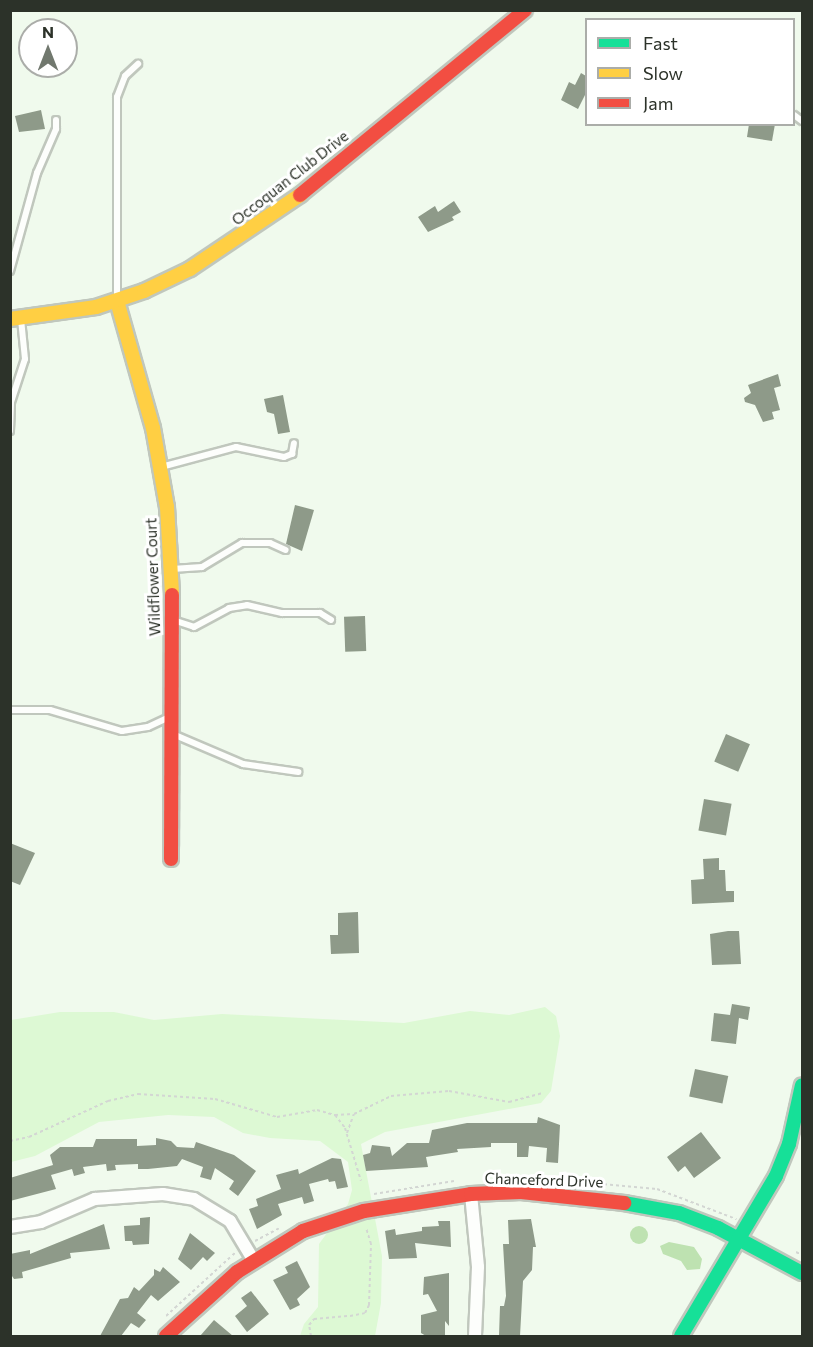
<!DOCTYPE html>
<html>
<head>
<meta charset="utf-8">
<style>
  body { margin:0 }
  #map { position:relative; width:813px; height:1347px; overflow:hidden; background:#f0faed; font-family:Commissioner,sans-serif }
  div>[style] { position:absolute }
  .green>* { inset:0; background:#ddf9d4 }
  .water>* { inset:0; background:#bee2b1 }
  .round { border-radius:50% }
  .building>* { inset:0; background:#8e9a89; transform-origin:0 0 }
  .path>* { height:2px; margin-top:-1px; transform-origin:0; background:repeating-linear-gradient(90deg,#d3d6d3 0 3px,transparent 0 6px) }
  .roads { filter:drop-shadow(2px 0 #c0c7bd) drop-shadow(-2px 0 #c0c7bd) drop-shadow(0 2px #c0c7bd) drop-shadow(0 -2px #c0c7bd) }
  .lane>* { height:6px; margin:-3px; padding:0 3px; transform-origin:3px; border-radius:3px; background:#fdfefc }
  .street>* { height:12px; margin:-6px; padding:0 6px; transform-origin:6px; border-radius:6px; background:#fdfefc }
  .fast>* { height:14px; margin:-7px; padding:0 7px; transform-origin:7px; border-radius:7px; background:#16e098 }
  .slow>* { height:14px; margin:-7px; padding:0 7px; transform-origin:7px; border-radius:7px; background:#ffcf43 }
  .jam>* { height:14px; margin:-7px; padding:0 7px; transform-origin:7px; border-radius:7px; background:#f24e42 }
  span { translate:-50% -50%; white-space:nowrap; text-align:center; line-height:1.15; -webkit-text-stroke:6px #fff; paint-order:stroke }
  .street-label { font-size:15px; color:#2c3229 }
  .frame { position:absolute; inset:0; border:12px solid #2c3229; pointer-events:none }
  .legend { position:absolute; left:585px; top:18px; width:210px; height:108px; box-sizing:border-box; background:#fff; border:2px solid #abada9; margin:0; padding:8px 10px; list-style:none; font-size:18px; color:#2c3229 }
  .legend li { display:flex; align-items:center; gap:12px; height:30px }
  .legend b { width:30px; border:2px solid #abada9 }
  .north { position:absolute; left:18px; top:18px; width:60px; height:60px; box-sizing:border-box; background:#fff; border:2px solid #abada9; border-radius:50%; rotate:0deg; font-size:16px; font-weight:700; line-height:24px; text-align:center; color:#2c3229 }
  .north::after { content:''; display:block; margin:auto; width:21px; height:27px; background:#71786e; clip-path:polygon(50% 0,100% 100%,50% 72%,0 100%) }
</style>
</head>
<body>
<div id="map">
  <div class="green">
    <i style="clip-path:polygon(545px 1007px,556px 1016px,560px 1036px,551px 1091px,541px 1103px,385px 1132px,361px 1144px,382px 1256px,381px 1303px,375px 1336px,300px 1336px,304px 1324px,318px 1307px,319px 1244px,348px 1204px,352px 1190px,348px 1162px,320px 1141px,270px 1138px,243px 1133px,214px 1117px,168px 1115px,99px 1122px,35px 1156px,11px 1162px,11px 1020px,60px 1012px,114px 1012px,154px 1020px,222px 1014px,404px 1023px,470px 1011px,509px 1015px)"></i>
  </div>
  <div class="water">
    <i class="round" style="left:630px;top:1226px;width:18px;height:18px"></i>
    <i style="clip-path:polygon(669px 1242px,694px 1247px,702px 1259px,700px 1269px,687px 1270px,681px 1261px,663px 1254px,660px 1246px)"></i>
  </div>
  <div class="building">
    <i style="clip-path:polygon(581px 73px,586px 76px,586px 93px,578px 109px,561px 100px,569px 82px,575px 85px)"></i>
    <i style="clip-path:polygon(41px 110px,45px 129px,19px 132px,15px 116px)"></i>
    <i style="clip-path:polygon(749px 124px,775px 124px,772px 141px,747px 137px)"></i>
    <i style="clip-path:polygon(454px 201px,461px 212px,452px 217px,454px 220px,428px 232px,418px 217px,435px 206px,438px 212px)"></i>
    <i style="clip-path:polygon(778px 374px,781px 386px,774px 388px,780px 410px,772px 412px,774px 419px,763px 422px,755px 405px,745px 402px,744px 398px,751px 393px,748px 385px)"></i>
    <i style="clip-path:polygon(283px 395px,290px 432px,278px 434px,274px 414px,267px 412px,264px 399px)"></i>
    <i style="clip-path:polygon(295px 505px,314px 510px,302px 551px,286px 544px)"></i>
    <i style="left:365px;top:616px;width:35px;height:21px;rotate:88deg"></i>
    <i style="left:726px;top:734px;width:26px;height:30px;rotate:23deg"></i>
    <i style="left:704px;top:799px;width:28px;height:32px;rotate:10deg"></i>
    <i style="clip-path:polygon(10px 843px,35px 853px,20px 885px,10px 881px)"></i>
    <i style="clip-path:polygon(719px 858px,719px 870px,725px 870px,726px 891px,734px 891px,734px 902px,692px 904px,691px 880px,704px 879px,703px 859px)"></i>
    <i style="clip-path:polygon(358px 912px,359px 953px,331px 954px,330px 935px,338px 935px,338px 913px)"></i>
    <i style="clip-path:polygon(728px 931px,739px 931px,741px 964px,712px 965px,710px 934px)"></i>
    <i style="clip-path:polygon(732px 1004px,750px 1007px,748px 1020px,739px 1018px,736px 1044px,711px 1041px,714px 1013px,730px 1015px)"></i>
    <i style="left:695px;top:1069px;width:34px;height:28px;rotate:12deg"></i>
    <i style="clip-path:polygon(538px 1117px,560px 1125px,558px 1163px,546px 1162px,547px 1148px,529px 1146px,528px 1157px,517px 1157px,517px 1143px,491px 1143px,491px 1147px,457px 1149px,458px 1152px,426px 1157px,428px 1167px,366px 1171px,363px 1155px,370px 1153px,372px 1145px,390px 1147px,392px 1156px,407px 1143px,429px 1143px,432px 1130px,467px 1123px,537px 1123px)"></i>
    <i style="clip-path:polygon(701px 1132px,721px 1158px,694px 1178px,685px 1166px,678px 1172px,667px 1157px)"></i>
    <i style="clip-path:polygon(156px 1138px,171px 1141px,177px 1147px,194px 1148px,196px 1142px,234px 1155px,256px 1171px,238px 1196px,229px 1189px,234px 1181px,215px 1168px,211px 1180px,200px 1177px,203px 1167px,182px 1159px,177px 1166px,148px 1169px,138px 1169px,138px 1164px,115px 1165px,116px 1170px,107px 1171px,106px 1164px,83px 1167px,85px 1173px,74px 1176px,72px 1169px,51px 1175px,56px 1189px,10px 1201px,10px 1178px,53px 1165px,50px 1155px,60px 1147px,93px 1147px,96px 1139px,137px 1139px,137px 1146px,156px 1145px)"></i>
    <i style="clip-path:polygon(332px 1158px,341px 1159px,348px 1187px,337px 1189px,335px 1181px,329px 1182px,328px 1179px,309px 1184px,314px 1201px,304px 1204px,302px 1197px,278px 1204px,282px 1215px,257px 1229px,249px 1209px,258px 1206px,256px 1199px,281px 1189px,276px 1175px,298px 1169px,299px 1174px)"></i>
    <i style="clip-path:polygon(150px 1217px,149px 1244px,133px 1245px,132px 1241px,125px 1241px,124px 1226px,140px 1225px,140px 1218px)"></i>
    <i style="clip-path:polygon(531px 1219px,536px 1247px,533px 1247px,532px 1270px,523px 1281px,520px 1336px,499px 1336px,500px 1306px,504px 1306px,506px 1296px,503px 1244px,509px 1244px,508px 1220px)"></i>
    <i style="clip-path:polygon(438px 1221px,450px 1221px,451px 1247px,415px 1243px,417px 1258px,389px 1259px,385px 1231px,395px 1229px,396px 1235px,422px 1231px,422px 1227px,439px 1226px)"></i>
    <i style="clip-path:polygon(104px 1224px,110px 1249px,70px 1253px,71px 1258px,22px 1272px,23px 1278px,14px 1279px,10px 1273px,10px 1254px,30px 1250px,30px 1254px)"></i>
    <i style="clip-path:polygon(190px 1233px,215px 1253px,207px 1261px,203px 1257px,191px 1270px,178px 1259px)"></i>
    <i style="clip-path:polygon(297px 1261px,310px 1287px,297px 1299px,300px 1305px,290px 1310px,273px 1280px,288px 1273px,285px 1267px)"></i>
    <i style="clip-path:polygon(163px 1267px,180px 1282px,158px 1301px,151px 1295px,137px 1313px,146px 1320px,139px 1328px,131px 1323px,121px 1336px,100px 1336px,120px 1299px,128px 1298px,134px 1287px,139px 1291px,154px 1275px,154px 1269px,160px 1272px)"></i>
    <i style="clip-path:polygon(449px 1273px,449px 1326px,445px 1321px,445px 1336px,426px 1336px,421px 1333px,421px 1315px,437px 1311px,428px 1294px,423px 1295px,424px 1277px)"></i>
    <i style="clip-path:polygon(251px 1291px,269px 1314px,247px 1332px,235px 1316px,247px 1306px,241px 1298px)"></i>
    <i style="clip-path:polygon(214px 1320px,233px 1336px,200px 1336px)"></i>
  </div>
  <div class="path">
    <i style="left:335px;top:1115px;width:18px;rotate:-3deg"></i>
    <i style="left:347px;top:1133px;width:20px;rotate:-70deg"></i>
    <i style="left:354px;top:1114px;width:41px;rotate:-25.9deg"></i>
    <i style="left:391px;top:1096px;width:58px;rotate:-4.9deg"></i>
    <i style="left:449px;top:1091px;width:61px;rotate:10.4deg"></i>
    <i style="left:509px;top:1102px;width:34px;rotate:-15deg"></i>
    <i style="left:10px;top:1141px;width:19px;rotate:-12deg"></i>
    <i style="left:29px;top:1137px;width:87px;rotate:-24.5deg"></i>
    <i style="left:108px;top:1101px;width:31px;rotate:-13deg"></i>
    <i style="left:138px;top:1094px;width:77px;rotate:3.7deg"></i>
    <i style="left:215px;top:1099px;width:65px;rotate:16.2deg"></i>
    <i style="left:277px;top:1117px;width:41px;rotate:-9.9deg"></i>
    <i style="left:317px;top:1110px;width:19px;rotate:16deg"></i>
    <i style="left:335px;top:1115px;width:16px;rotate:52deg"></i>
    <i style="left:345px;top:1128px;width:55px;rotate:73.2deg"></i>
    <i style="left:580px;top:1182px;width:77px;rotate:5.2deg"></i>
    <i style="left:657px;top:1189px;width:85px;rotate:20.8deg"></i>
    <i style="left:374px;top:1194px;width:81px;rotate:-9.2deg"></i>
    <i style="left:255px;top:1241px;width:27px;rotate:-28deg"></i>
    <i style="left:796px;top:1252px;width:7px;rotate:27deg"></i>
    <i style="left:166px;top:1316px;width:96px;rotate:-42.5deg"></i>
    <i style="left:311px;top:1336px;width:11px;rotate:-100deg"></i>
    <i style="left:309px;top:1325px;width:8px;rotate:-50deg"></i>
    <i style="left:314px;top:1319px;width:36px;rotate:-5deg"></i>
    <i style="left:350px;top:1316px;width:15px;rotate:-11deg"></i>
    <i style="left:365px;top:1313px;width:9px;rotate:-63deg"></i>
    <i style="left:369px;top:1305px;width:61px;rotate:-88.1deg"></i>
    <i style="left:371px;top:1244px;width:17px;rotate:-107deg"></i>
  </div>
  <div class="roads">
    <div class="lane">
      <i style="left:794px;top:115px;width:10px;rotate:37deg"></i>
      <i style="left:10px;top:271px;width:102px;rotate:-74.6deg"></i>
      <i style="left:37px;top:173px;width:48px;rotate:-66.6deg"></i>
      <i style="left:56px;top:129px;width:9px;rotate:-90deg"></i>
      <i style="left:117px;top:297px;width:200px;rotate:-90deg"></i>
      <i style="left:117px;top:97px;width:22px;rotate:-69deg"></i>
      <i style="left:125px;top:76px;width:18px;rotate:-43deg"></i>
      <i style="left:10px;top:431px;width:29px;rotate:-88deg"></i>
      <i style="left:11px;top:402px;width:45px;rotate:-72deg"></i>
      <i style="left:25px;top:359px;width:40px;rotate:-95.7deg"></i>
      <i style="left:161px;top:467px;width:78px;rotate:-14.9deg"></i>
      <i style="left:236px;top:447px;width:49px;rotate:11.8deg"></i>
      <i style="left:284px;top:457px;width:9px;rotate:-21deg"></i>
      <i style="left:292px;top:454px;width:11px;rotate:-80deg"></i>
      <i style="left:172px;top:569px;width:30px;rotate:-4deg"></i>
      <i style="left:202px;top:567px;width:47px;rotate:-31deg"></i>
      <i style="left:242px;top:543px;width:28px"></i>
      <i style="left:270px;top:543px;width:17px;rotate:24deg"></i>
      <i style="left:176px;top:621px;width:19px;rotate:18deg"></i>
      <i style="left:194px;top:627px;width:40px;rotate:-28deg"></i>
      <i style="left:229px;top:608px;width:18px;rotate:-9deg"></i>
      <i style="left:247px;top:605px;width:36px;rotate:13deg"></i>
      <i style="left:282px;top:613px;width:38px"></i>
      <i style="left:320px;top:613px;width:13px;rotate:32deg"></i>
      <i style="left:10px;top:710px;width:40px"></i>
      <i style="left:50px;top:710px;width:75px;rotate:16.3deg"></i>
      <i style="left:122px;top:731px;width:26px;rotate:-9deg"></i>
      <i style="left:148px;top:727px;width:23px;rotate:-25deg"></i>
      <i style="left:175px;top:735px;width:74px;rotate:23.1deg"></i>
      <i style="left:243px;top:764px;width:56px;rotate:8.3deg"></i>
    </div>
    <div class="street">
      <i style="left:471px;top:1194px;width:73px;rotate:84.5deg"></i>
      <i style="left:478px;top:1267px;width:69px;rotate:92.5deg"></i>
      <i style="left:10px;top:1227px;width:31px;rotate:-9deg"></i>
      <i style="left:41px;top:1222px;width:59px;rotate:-23.1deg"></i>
      <i style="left:95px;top:1199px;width:68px;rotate:-4.2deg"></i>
      <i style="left:163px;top:1194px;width:31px;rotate:9deg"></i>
      <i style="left:194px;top:1199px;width:42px;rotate:31.4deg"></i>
      <i style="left:230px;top:1221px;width:47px;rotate:59deg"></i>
    </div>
    <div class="fast">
      <i style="left:624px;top:1203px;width:56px;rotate:10.3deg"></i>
      <i style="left:679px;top:1213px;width:42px;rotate:21deg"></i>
      <i style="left:718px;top:1228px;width:95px;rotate:28.2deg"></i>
      <i style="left:681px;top:1336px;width:186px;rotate:-59.3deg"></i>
      <i style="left:776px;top:1176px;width:35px;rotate:-68deg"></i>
      <i style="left:789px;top:1144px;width:60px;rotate:-77.6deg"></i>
    </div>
    <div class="slow">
      <i style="left:117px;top:301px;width:132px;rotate:74.2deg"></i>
      <i style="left:153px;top:428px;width:80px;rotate:80deg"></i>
      <i style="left:167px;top:507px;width:88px;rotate:86.7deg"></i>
      <i style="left:10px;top:319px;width:87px;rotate:-7.9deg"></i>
      <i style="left:96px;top:307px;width:51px;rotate:-18.4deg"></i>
      <i style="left:144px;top:291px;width:51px;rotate:-25.6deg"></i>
      <i style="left:190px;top:269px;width:133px;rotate:-33.9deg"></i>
    </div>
    <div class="jam">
      <i style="left:300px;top:195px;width:291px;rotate:-39.4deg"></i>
      <i style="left:171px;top:859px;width:264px;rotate:-89.8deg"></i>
      <i style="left:166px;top:1336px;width:96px;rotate:-42deg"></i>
      <i style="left:237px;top:1272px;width:78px;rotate:-31.8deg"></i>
      <i style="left:303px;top:1231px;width:64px;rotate:-18.2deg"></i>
      <i style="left:364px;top:1211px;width:108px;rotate:-9deg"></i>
      <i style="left:471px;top:1194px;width:50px;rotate:-2.3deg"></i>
      <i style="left:521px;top:1192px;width:104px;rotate:6.1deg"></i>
    </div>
  </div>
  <div class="street-label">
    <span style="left:290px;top:178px;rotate:-38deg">Occoquan Club Drive</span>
    <span style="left:153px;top:577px;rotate:-92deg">Wildflower Court</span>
    <span style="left:544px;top:1180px;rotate:2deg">Chanceford Drive</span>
  </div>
  <div class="frame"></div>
  <ul class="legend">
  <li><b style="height:8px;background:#16e098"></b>Fast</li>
  <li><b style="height:8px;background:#ffcf43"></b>Slow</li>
  <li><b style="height:8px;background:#f24e42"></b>Jam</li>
  </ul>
  <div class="north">N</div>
</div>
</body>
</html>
